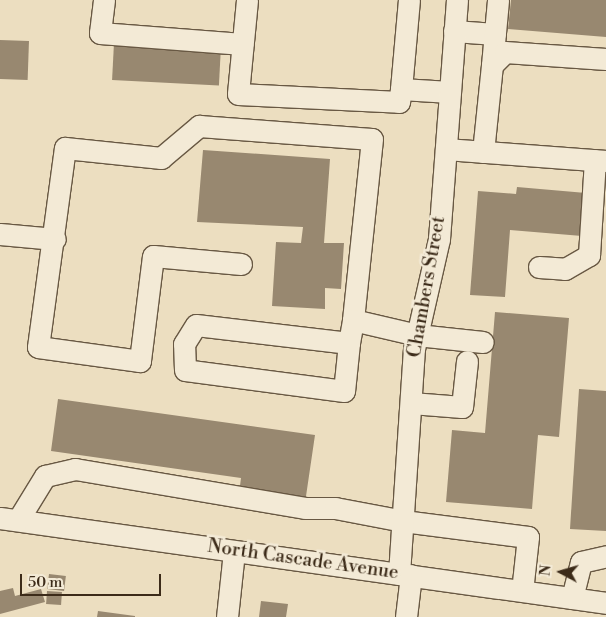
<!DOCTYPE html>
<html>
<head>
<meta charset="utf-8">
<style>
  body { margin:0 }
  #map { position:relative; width:606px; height:617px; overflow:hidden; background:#ecdec0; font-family:"Libre Bodoni",serif }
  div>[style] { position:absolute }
  .building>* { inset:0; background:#988870; transform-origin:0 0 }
  .roads { filter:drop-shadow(1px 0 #685843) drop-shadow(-1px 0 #685843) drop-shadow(0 1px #685843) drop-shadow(0 -1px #685843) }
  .minor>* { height:21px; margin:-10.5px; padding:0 10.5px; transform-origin:10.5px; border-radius:10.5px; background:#f3ead6 }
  span { translate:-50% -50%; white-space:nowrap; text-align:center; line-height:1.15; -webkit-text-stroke:5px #f3ead6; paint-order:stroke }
  .street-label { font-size:19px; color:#3c2b19 }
  .north { position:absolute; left:536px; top:547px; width:50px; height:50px; -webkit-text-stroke:4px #f3ead6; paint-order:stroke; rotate:276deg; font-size:14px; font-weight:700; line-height:20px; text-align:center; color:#3c2b19 }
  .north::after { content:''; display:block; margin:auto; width:18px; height:22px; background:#3c2b19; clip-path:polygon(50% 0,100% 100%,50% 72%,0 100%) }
  .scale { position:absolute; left:20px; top:574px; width:141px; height:22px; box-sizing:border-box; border:2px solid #3c2b19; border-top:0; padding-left:6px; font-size:15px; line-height:18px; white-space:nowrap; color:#3c2b19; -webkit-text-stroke:4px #f3ead6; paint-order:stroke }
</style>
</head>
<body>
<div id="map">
  <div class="building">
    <i style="clip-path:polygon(511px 0,606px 0,606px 37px,508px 29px)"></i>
    <i style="left:0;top:40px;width:29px;height:39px;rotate:2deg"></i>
    <i style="left:114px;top:43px;width:107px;height:37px;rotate:3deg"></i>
    <i style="clip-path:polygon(203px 150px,330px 159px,324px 243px,344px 243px,341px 289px,325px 288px,325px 309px,272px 306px,276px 242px,301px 243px,303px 227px,197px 222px)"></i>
    <i style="clip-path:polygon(517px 187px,586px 193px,582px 236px,510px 230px,505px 297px,470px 295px,478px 191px,516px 194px)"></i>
    <i style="clip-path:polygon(495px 312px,569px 318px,559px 437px,538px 435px,532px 509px,446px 502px,452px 430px,485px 433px)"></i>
    <i style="clip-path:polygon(579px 389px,606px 391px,606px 531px,570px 529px)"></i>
    <i style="clip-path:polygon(58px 399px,315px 435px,305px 503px,239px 494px,241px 478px,51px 451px)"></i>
    <i style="left:49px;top:574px;width:17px;height:15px;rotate:7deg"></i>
    <i style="clip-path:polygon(13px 588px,15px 596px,41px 589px,45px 602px,0 614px,0 591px)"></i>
    <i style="left:47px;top:591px;width:15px;height:13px;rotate:4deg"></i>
    <i style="clip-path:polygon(261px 601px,288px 604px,286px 617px,259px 617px)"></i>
    <i style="clip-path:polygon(98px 611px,135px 616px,135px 617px,97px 617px)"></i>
  </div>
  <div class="roads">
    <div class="minor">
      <i style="left:104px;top:0;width:33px;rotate:97deg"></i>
      <i style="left:100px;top:33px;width:143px;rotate:4.4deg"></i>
      <i style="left:247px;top:0;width:94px;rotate:95.5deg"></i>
      <i style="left:238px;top:94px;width:161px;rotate:2.8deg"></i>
      <i style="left:399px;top:102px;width:13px;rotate:-81deg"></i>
      <i style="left:401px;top:89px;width:49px;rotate:3.5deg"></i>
      <i style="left:454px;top:31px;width:41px;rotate:4.2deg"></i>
      <i style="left:492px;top:65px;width:65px;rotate:-84.7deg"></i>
      <i style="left:401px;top:89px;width:89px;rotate:-84.9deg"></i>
      <i style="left:446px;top:149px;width:160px;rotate:4.3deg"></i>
      <i style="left:483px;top:152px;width:87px;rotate:-84.1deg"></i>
      <i style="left:492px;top:65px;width:18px;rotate:-45deg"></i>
      <i style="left:505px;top:52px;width:101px;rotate:4deg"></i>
      <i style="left:0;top:234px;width:55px;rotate:5.2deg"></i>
      <i style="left:241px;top:264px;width:88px;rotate:-174.8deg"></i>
      <i style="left:153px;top:256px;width:106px;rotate:97.1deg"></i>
      <i style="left:140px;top:361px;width:103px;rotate:-172.2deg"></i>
      <i style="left:38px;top:347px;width:201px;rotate:-82.3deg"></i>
      <i style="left:65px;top:148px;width:97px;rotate:5.9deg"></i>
      <i style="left:161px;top:158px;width:50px;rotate:-40.1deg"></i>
      <i style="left:199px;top:126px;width:173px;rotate:4.3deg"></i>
      <i style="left:372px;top:139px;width:182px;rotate:96deg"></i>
      <i style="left:353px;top:320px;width:66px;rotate:13.2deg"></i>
      <i style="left:417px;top:335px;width:66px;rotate:6.1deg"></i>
      <i style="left:539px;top:267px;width:26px;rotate:4deg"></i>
      <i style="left:565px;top:269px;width:28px;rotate:-30deg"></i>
      <i style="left:589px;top:255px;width:95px;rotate:-86.4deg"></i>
      <i style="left:349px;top:343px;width:48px;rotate:95.9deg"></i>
      <i style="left:344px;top:391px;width:160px;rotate:-172.5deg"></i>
      <i style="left:185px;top:370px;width:26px;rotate:-92deg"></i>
      <i style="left:184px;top:344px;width:22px;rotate:-58deg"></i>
      <i style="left:196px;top:325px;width:154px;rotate:6.7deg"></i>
      <i style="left:349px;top:343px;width:23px;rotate:-80deg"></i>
      <i style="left:411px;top:403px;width:51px;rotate:4.5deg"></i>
      <i style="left:462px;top:407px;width:46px;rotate:-83.8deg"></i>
      <i style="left:0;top:518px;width:612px;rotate:7.98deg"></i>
      <i style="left:18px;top:520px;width:52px;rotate:-58.5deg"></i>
      <i style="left:45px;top:476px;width:31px;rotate:-13deg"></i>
      <i style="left:75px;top:469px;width:233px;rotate:9.6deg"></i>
      <i style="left:305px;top:508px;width:30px"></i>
      <i style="left:335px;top:508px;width:69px;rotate:10.8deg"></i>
      <i style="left:403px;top:521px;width:126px;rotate:7.3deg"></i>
      <i style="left:528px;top:537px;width:54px;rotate:96.3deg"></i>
      <i style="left:399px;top:574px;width:225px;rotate:-86.2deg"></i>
      <i style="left:414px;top:349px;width:113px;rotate:-77.2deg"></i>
      <i style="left:439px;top:239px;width:240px;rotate:-85.7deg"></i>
      <i style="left:572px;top:598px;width:37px;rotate:-76deg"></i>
      <i style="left:581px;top:562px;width:26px;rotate:-13deg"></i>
      <i style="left:227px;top:617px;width:66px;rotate:-83.9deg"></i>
      <i style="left:406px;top:617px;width:42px;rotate:-83.2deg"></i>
    </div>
  </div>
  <div class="street-label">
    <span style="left:427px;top:287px;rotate:-80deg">Chambers Street</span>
    <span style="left:303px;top:560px;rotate:8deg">North Cascade Avenue</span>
  </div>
  <div class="north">N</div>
  <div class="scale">50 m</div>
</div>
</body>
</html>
